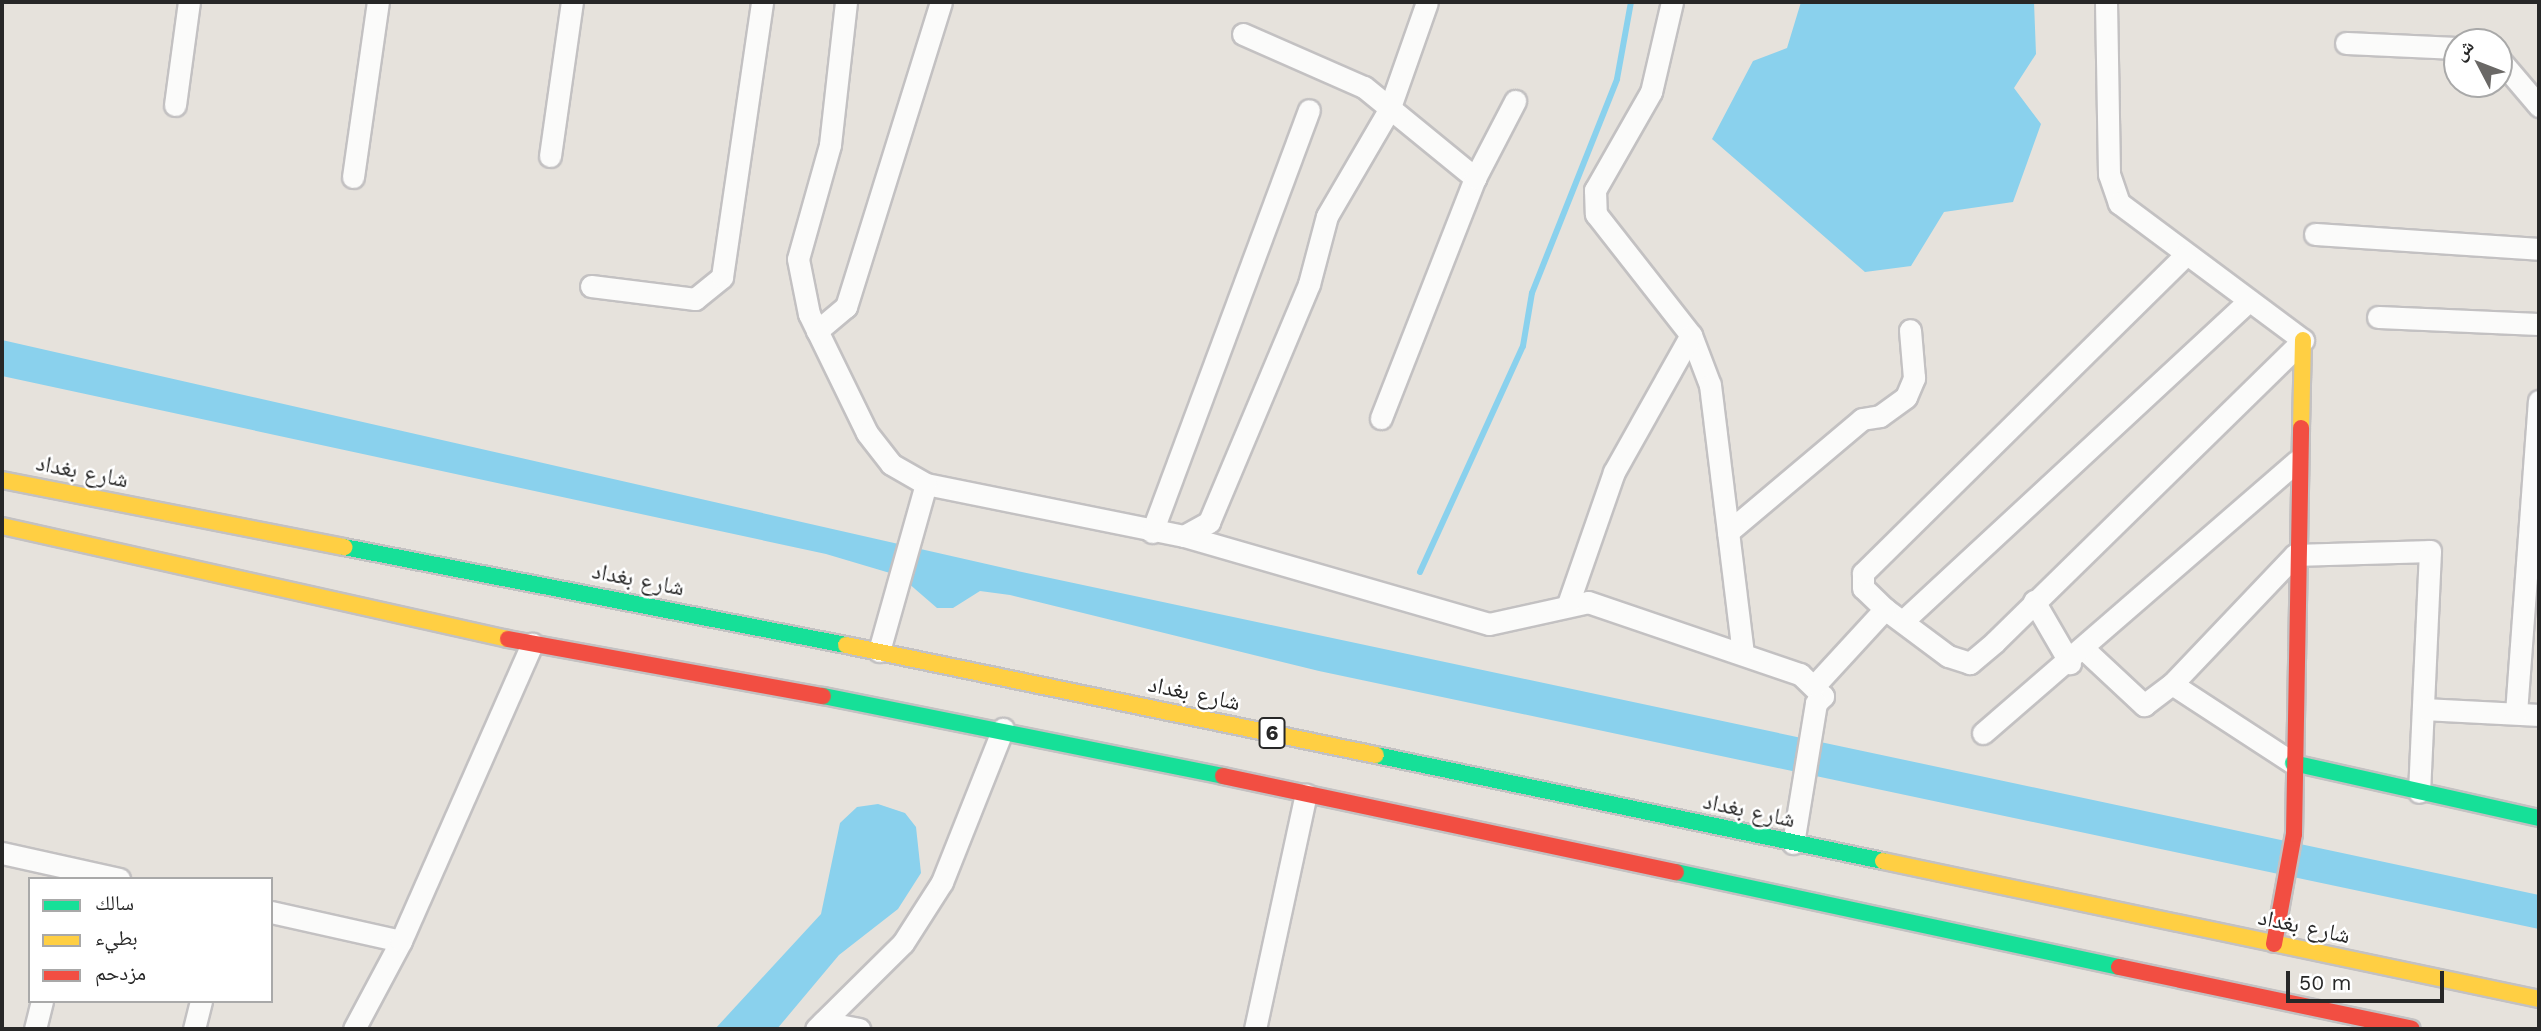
<!DOCTYPE html>
<html>
<head>
<meta charset="utf-8">
<style>
  body { margin:0 }
  #map { position:relative; width:2541px; height:1031px; overflow:hidden; background:#e6e2dc; font-family:"Work Sans","Noto Naskh Arabic",sans-serif }
  div>[style] { position:absolute }
  .water>* { inset:0; background:#8ad1ed }
  .stream>* { height:6px; margin:-3px; padding:0 3px; transform-origin:3px; border-radius:3px; background:#8ad1ed }
  .roads { filter:drop-shadow(2px 0 #c3c1c2) drop-shadow(-2px 0 #c3c1c2) drop-shadow(0 2px #c3c1c2) drop-shadow(0 -2px #c3c1c2) }
  .street>* { height:21px; margin:-10.5px; padding:0 10.5px; transform-origin:10.5px; border-radius:10.5px; background:#fbfbfa }
  .fast>* { height:16px; margin:-8px; padding:0 8px; transform-origin:8px; border-radius:8px; background:#16e098 }
  .slow>* { height:16px; margin:-8px; padding:0 8px; transform-origin:8px; border-radius:8px; background:#ffcf43 }
  .jam>* { height:16px; margin:-8px; padding:0 8px; transform-origin:8px; border-radius:8px; background:#f24e42 }
  span { translate:-50% -50%; white-space:nowrap; text-align:center; line-height:1.15; -webkit-text-stroke:5px #fff; paint-order:stroke }
  .shield-label span { padding:2px 5px; background:#fff; border:2px solid; border-radius:5px; -webkit-text-stroke-width:0 }
  .shield-label { font-size:21px; color:#272727; font-weight:700 }
  .street-label { font-size:23px; color:#272727 }
  .frame { position:absolute; inset:0; border:4px solid #272727; pointer-events:none }
  .legend { position:absolute; left:28px; top:877px; width:245px; height:126px; box-sizing:border-box; background:#fff; border:2px solid #a9a9a9; margin:0; padding:9px 12px; list-style:none; font-size:21px; color:#272727 }
  .legend li { display:flex; align-items:center; gap:14px; height:35px }
  .legend b { width:35px; border:2px solid #a9a9a9 }
  .north { position:absolute; left:2443px; top:28px; width:70px; height:70px; box-sizing:border-box; background:#fff; border:2px solid #a9a9a9; border-radius:50%; rotate:312deg; font-size:19px; font-weight:700; line-height:28px; text-align:center; color:#272727 }
  .north::after { content:''; display:block; margin:auto; width:24px; height:32px; background:#6a6866; clip-path:polygon(50% 0,100% 100%,50% 72%,0 100%) }
  .scale { position:absolute; left:2286px; top:971px; width:158px; height:32px; box-sizing:border-box; border:4px solid #272727; border-top:0; padding-left:9px; font-size:21px; line-height:24px; white-space:nowrap; color:#272727; -webkit-text-stroke:5px #fff; paint-order:stroke }
</style>
</head>
<body>
<div id="map">
  <div class="water">
    <i style="clip-path:polygon(1801px 2px,2034px 2px,2036px 54px,2014px 88px,2041px 124px,2013px 202px,1944px 212px,1911px 266px,1865px 272px,1712px 139px,1753px 61px,1787px 48px)"></i>
    <i style="clip-path:polygon(2px 340px,1013px 570px,2539px 895px,2539px 929px,1319px 671px,1010px 595px,980px 591px,953px 608px,937px 608px,900px 576px,826px 554px,2px 376px)"></i>
    <i style="clip-path:polygon(878px 804px,905px 813px,916px 827px,921px 873px,898px 909px,839px 955px,777px 1029px,715px 1029px,821px 914px,840px 823px,857px 807px)"></i>
  </div>
  <div class="stream">
    <i style="left:1420px;top:572px;width:248px;rotate:-65.5deg"></i>
    <i style="left:1523px;top:346px;width:54px;rotate:-80.4deg"></i>
    <i style="left:1532px;top:293px;width:230px;rotate:-68.3deg"></i>
    <i style="left:1617px;top:79px;width:78px;rotate:-79.7deg"></i>
  </div>
  <div class="roads">
    <div class="street">
      <i style="left:846px;top:2px;width:144px;rotate:96.4deg"></i>
      <i style="left:830px;top:145px;width:118px;rotate:105.7deg"></i>
      <i style="left:798px;top:259px;width:56px;rotate:78.7deg"></i>
      <i style="left:809px;top:314px;width:132px;rotate:64deg"></i>
      <i style="left:867px;top:433px;width:39px;rotate:52deg"></i>
      <i style="left:891px;top:464px;width:40px;rotate:29.7deg"></i>
      <i style="left:926px;top:484px;width:263px;rotate:11.4deg"></i>
      <i style="left:1184px;top:536px;width:29px;rotate:-29deg"></i>
      <i style="left:1209px;top:522px;width:258px;rotate:-67.2deg"></i>
      <i style="left:1309px;top:284px;width:70px;rotate:-75.2deg"></i>
      <i style="left:1327px;top:216px;width:123px;rotate:-59.7deg"></i>
      <i style="left:1389px;top:110px;width:114px;rotate:-70.6deg"></i>
      <i style="left:1672px;top:2px;width:92px;rotate:103.1deg"></i>
      <i style="left:1651px;top:92px;width:113px;rotate:119.7deg"></i>
      <i style="left:1595px;top:190px;width:24px;rotate:88deg"></i>
      <i style="left:1596px;top:214px;width:154px;rotate:51.9deg"></i>
      <i style="left:1691px;top:335px;width:53px;rotate:69.2deg"></i>
      <i style="left:1710px;top:385px;width:270px;rotate:83deg"></i>
      <i style="left:2106px;top:2px;width:172px;rotate:89deg"></i>
      <i style="left:2109px;top:174px;width:31px;rotate:71deg"></i>
      <i style="left:2119px;top:203px;width:229px;rotate:36.7deg"></i>
      <i style="left:2303px;top:340px;width:431px;rotate:135.6deg"></i>
      <i style="left:1995px;top:642px;width:33px;rotate:140deg"></i>
      <i style="left:1970px;top:663px;width:23px;rotate:-162deg"></i>
      <i style="left:1948px;top:656px;width:79px;rotate:-143.3deg"></i>
      <i style="left:1885px;top:609px;width:30px;rotate:-136deg"></i>
      <i style="left:1863px;top:588px;width:15px;rotate:-90deg"></i>
      <i style="left:1863px;top:573px;width:453px;rotate:-44.6deg"></i>
      <i style="left:1243px;top:34px;width:132px;rotate:23.7deg"></i>
      <i style="left:1364px;top:87px;width:144px;rotate:39.3deg"></i>
      <i style="left:1475px;top:178px;width:258px;rotate:111.4deg"></i>
      <i style="left:2346px;top:43px;width:111px;rotate:2.6deg"></i>
      <i style="left:2499px;top:59px;width:62px;rotate:49.6deg"></i>
      <i style="left:175px;top:105px;width:104px;rotate:-82.3deg"></i>
      <i style="left:550px;top:156px;width:156px;rotate:-81.9deg"></i>
      <i style="left:353px;top:177px;width:177px;rotate:-81.9deg"></i>
      <i style="left:1475px;top:178px;width:87px;rotate:-62.5deg"></i>
      <i style="left:2315px;top:234px;width:225px;rotate:3.8deg"></i>
      <i style="left:591px;top:286px;width:105px;rotate:7.1deg"></i>
      <i style="left:695px;top:299px;width:35px;rotate:-39deg"></i>
      <i style="left:722px;top:277px;width:278px;rotate:-81.7deg"></i>
      <i style="left:2378px;top:317px;width:161px;rotate:2.5deg"></i>
      <i style="left:817px;top:331px;width:38px;rotate:-40deg"></i>
      <i style="left:846px;top:307px;width:319px;rotate:-72.7deg"></i>
      <i style="left:1152px;top:532px;width:450px;rotate:-69.6deg"></i>
      <i style="left:1728px;top:532px;width:175px;rotate:-40.1deg"></i>
      <i style="left:1862px;top:419px;width:18px;rotate:-9deg"></i>
      <i style="left:1880px;top:416px;width:32px;rotate:-36deg"></i>
      <i style="left:1906px;top:397px;width:21px;rotate:-67deg"></i>
      <i style="left:1914px;top:378px;width:48px;rotate:-94.8deg"></i>
      <i style="left:1184px;top:536px;width:317px;rotate:16.1deg"></i>
      <i style="left:1489px;top:624px;width:101px;rotate:-12.5deg"></i>
      <i style="left:1588px;top:602px;width:224px;rotate:18.8deg"></i>
      <i style="left:1800px;top:674px;width:32px;rotate:44deg"></i>
      <i style="left:1823px;top:696px;width:10px;rotate:135deg"></i>
      <i style="left:1816px;top:703px;width:142px;rotate:99.3deg"></i>
      <i style="left:2034px;top:601px;width:72px;rotate:59.9deg"></i>
      <i style="left:1568px;top:604px;width:140px;rotate:-70.8deg"></i>
      <i style="left:1614px;top:472px;width:157px;rotate:-60.7deg"></i>
      <i style="left:1903px;top:621px;width:470px;rotate:-42.8deg"></i>
      <i style="left:2085px;top:650px;width:81px;rotate:43deg"></i>
      <i style="left:2144px;top:705px;width:35px;rotate:-37deg"></i>
      <i style="left:2172px;top:684px;width:178px;rotate:-46.4deg"></i>
      <i style="left:2295px;top:555px;width:135px;rotate:-1.7deg"></i>
      <i style="left:2430px;top:551px;width:241px;rotate:92.6deg"></i>
      <i style="left:879px;top:651px;width:173px;rotate:-74.3deg"></i>
      <i style="left:1816px;top:684px;width:102px;rotate:-47.4deg"></i>
      <i style="left:2172px;top:684px;width:145px;rotate:33.1deg"></i>
      <i style="left:2424px;top:709px;width:115px;rotate:3deg"></i>
      <i style="left:2516px;top:713px;width:313px;rotate:-85.8deg"></i>
      <i style="left:1983px;top:733px;width:415px;rotate:-40.9deg"></i>
      <i style="left:2px;top:853px;width:120px;rotate:12.5deg"></i>
      <i style="left:271px;top:912px;width:133px;rotate:12.6deg"></i>
      <i style="left:823px;top:1022px;width:37px;rotate:11deg"></i>
      <i style="left:35px;top:1029px;width:29px;rotate:-76deg"></i>
      <i style="left:194px;top:1029px;width:29px;rotate:-76deg"></i>
      <i style="left:354px;top:1029px;width:100px;rotate:-61.9deg"></i>
      <i style="left:401px;top:941px;width:325px;rotate:-66.2deg"></i>
      <i style="left:816px;top:1029px;width:122px;rotate:-44.7deg"></i>
      <i style="left:903px;top:943px;width:72px;rotate:-57.4deg"></i>
      <i style="left:942px;top:882px;width:165px;rotate:-68.3deg"></i>
      <i style="left:1255px;top:1029px;width:240px;rotate:-77.8deg"></i>
    </div>
    <div class="fast">
      <i style="left:344px;top:547px;width:511px;rotate:11.05deg"></i>
      <i style="left:823px;top:696px;width:408px;rotate:11.3deg"></i>
      <i style="left:1376px;top:755px;width:518px;rotate:11.81deg"></i>
      <i style="left:2293px;top:763px;width:252px;rotate:12.6deg"></i>
      <i style="left:1676px;top:872px;width:453px;rotate:12.1deg"></i>
    </div>
    <div class="slow">
      <i style="left:2301px;top:428px;width:88px;rotate:-88.7deg"></i>
      <i style="left:2px;top:480px;width:349px;rotate:11.1deg"></i>
      <i style="left:2px;top:526px;width:518px;rotate:12.59deg"></i>
      <i style="left:846px;top:645px;width:541px;rotate:11.73deg"></i>
      <i style="left:1883px;top:861px;width:670px;rotate:11.88deg"></i>
    </div>
    <div class="jam">
      <i style="left:508px;top:639px;width:320px;rotate:10.3deg"></i>
      <i style="left:1223px;top:776px;width:463px;rotate:12deg"></i>
      <i style="left:2274px;top:944px;width:112px;rotate:-79.7deg"></i>
      <i style="left:2294px;top:834px;width:406px;rotate:-89deg"></i>
      <i style="left:2119px;top:967px;width:299px;rotate:11.9deg"></i>
    </div>
  </div>
  <div class="shield-label">
    <span style="left:1272px;top:733px">6</span>
  </div>
  <div class="street-label">
    <span style="left:82px;top:472px;rotate:11deg">شارع بغداد</span>
    <span style="left:638px;top:580px;rotate:11deg">شارع بغداد</span>
    <span style="left:1194px;top:694px;rotate:12deg">شارع بغداد</span>
    <span style="left:1749px;top:811px;rotate:12deg">شارع بغداد</span>
    <span style="left:2304px;top:927px;rotate:12deg">شارع بغداد</span>
  </div>
  <div class="frame"></div>
  <ul class="legend">
  <li><b style="height:9px;background:#16e098"></b>سالك</li>
  <li><b style="height:9px;background:#ffcf43"></b>بطيء</li>
  <li><b style="height:9px;background:#f24e42"></b>مزدحم</li>
  </ul>
  <div class="north">ش</div>
  <div class="scale">50 m</div>
</div>
</body>
</html>
